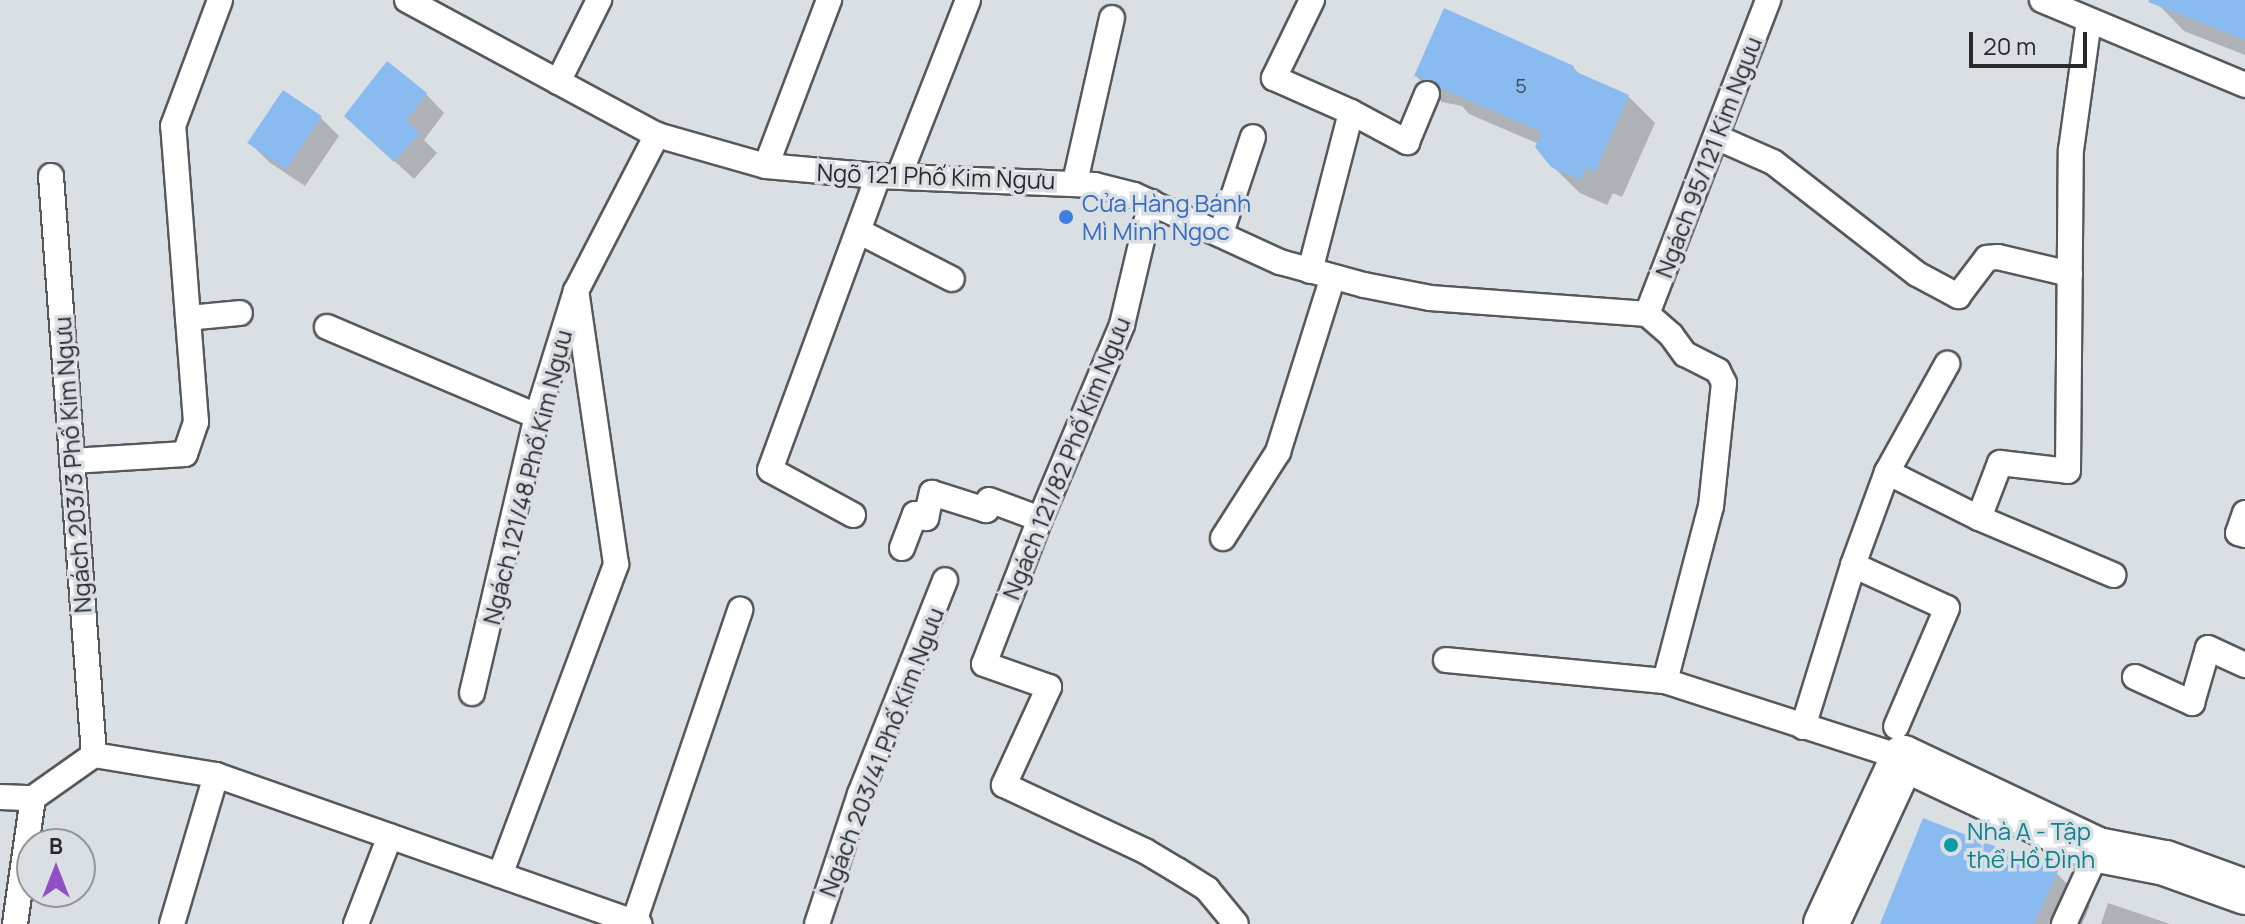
<!DOCTYPE html>
<html>
<head>
<meta charset="utf-8">
<style>
  body { margin:0 }
  #map { position:relative; width:2245px; height:924px; overflow:hidden; background:#dadfe4; font-family:Manrope,sans-serif }
  div>[style] { position:absolute }
  .shadow>* { inset:0; background:#0003 }
  .building>* { inset:0; background:#8abbf0; transform-origin:0 0 }
  .roads { filter:drop-shadow(2px 0 #55595e) drop-shadow(-2px 0 #55595e) drop-shadow(0 2px #55595e) drop-shadow(0 -2px #55595e) }
  .service>* { height:24px; margin:-12px; padding:0 12px; transform-origin:12px; border-radius:12px; background:#fff }
  .minor>* { height:44px; margin:-22px; padding:0 22px; transform-origin:22px; border-radius:22px; background:#fff }
  .dots>* { width:22px; height:22px; translate:-50% -50%; box-sizing:border-box; border:4px solid #dadfe4; border-radius:50% }
  span { translate:-50% -50%; white-space:nowrap; text-align:center; line-height:1.15; -webkit-text-stroke:7px #dadfe4; paint-order:stroke }
  .number-label { font-size:20px; color:#404e5c }
  .number-label span { -webkit-text-stroke-width:0 }
  .street-label { font-size:24px; color:#27292b }
  .shop-label { font-size:24px; color:#366cbe }
  .left { translate:0 -50%; text-align:left }
  .culture-label { font-size:24px; color:#0d838f }
  .north { position:absolute; left:16px; top:828px; width:80px; height:80px; box-sizing:border-box; background:#dadfe4; border:2px solid #92969a; border-radius:50%; rotate:0deg; font-size:22px; font-weight:700; line-height:32px; text-align:center; color:#27292b }
  .north::after { content:''; display:block; margin:auto; width:28px; height:36px; background:#9250c5; clip-path:polygon(50% 0,100% 100%,50% 72%,0 100%) }
  .scale { position:absolute; left:1969px; top:32px; width:118px; height:36px; box-sizing:border-box; border:4px solid #27292b; border-top:0; padding-left:10px; font-size:24px; line-height:28px; white-space:nowrap; color:#27292b; -webkit-text-stroke:6px #dadfe4; paint-order:stroke }
</style>
</head>
<body>
<div id="map">
  <div class="shadow">
    <i style="clip-path:polygon(2159px 0,2245px 0,2245px 55px,2184px 31px,2158px 4px)"></i>
    <i style="clip-path:polygon(1573px 67px,1581px 76px,1628px 96px,1655px 123px,1622px 197px,1613px 193px,1607px 205px,1580px 193px,1552px 166px,1539px 144px,1469px 114px,1462px 106px,1442px 102px,1416px 76px)"></i>
    <i style="clip-path:polygon(426px 94px,444px 113px,424px 140px,437px 153px,414px 179px,365px 134px)"></i>
    <i style="clip-path:polygon(320px 117px,339px 136px,305px 186px,269px 162px,250px 143px)"></i>
    <i style="clip-path:polygon(2056px 873px,2090px 906px,2082px 924px,1883px 924px)"></i>
    <i style="clip-path:polygon(2108px 903px,2170px 924px,2101px 924px)"></i>
  </div>
  <div class="building">
    <i style="clip-path:polygon(2149px 0,2245px 0,2245px 40px,2148px 2px)"></i>
    <i style="clip-path:polygon(1444px 8px,1574px 66px,1572px 70px,1629px 95px,1595px 172px,1586px 168px,1580px 180px,1551px 167px,1535px 147px,1542px 132px,1440px 88px,1433px 81px,1414px 76px)"></i>
    <i style="clip-path:polygon(387px 61px,427px 93px,406px 121px,420px 133px,394px 162px,344px 116px)"></i>
    <i style="left:283px;top:90px;width:47px;height:64px;rotate:34deg"></i>
    <i style="clip-path:polygon(1923px 818px,2058px 871px,2034px 924px,1880px 924px)"></i>
  </div>
  <div class="roads">
    <div class="service">
      <i style="left:407px;top:0;width:284px;rotate:28.4deg"></i>
      <i style="left:657px;top:135px;width:113px;rotate:15.9deg"></i>
      <i style="left:766px;top:166px;width:112px;rotate:5.1deg"></i>
      <i style="left:878px;top:176px;width:217px;rotate:2.4deg"></i>
      <i style="left:1095px;top:185px;width:40px;rotate:14.4deg"></i>
      <i style="left:1134px;top:195px;width:161px;rotate:24.7deg"></i>
      <i style="left:1280px;top:262px;width:87px;rotate:15.3deg"></i>
      <i style="left:1364px;top:285px;width:67px;rotate:11.1deg"></i>
      <i style="left:1430px;top:298px;width:218px;rotate:4.2deg"></i>
      <i style="left:1647px;top:314px;width:32px;rotate:41deg"></i>
      <i style="left:1671px;top:335px;width:24px;rotate:54deg"></i>
      <i style="left:1685px;top:354px;width:37px;rotate:27deg"></i>
      <i style="left:1718px;top:371px;width:13px;rotate:63deg"></i>
      <i style="left:1724px;top:383px;width:124px;rotate:96deg"></i>
      <i style="left:1711px;top:506px;width:181px;rotate:104.7deg"></i>
      <i style="left:1312px;top:0;width:87px;rotate:116deg"></i>
      <i style="left:1274px;top:78px;width:84px;rotate:23.8deg"></i>
      <i style="left:2042px;top:0;width:220px;rotate:22.7deg"></i>
      <i style="left:558px;top:82px;width:92px;rotate:-63.4deg"></i>
      <i style="left:1716px;top:137px;width:62px;rotate:23.7deg"></i>
      <i style="left:1773px;top:162px;width:182px;rotate:37.9deg"></i>
      <i style="left:1917px;top:274px;width:47px;rotate:28.2deg"></i>
      <i style="left:1958px;top:296px;width:48px;rotate:-52.7deg"></i>
      <i style="left:1987px;top:258px;width:11px;rotate:-5deg"></i>
      <i style="left:1998px;top:257px;width:74px;rotate:13.3deg"></i>
      <i style="left:766px;top:166px;width:178px;rotate:-69.2deg"></i>
      <i style="left:51px;top:176px;width:581px;rotate:85.75deg"></i>
      <i style="left:899px;top:176px;width:189px;rotate:-68.6deg"></i>
      <i style="left:1075px;top:182px;width:168px;rotate:-77.3deg"></i>
      <i style="left:1151px;top:202px;width:126px;rotate:103.3deg"></i>
      <i style="left:1122px;top:325px;width:211px;rotate:112.9deg"></i>
      <i style="left:1040px;top:519px;width:155px;rotate:111.1deg"></i>
      <i style="left:984px;top:664px;width:69px;rotate:19.5deg"></i>
      <i style="left:1049px;top:687px;width:108px;rotate:114.7deg"></i>
      <i style="left:1004px;top:785px;width:156px;rotate:25.1deg"></i>
      <i style="left:1145px;top:851px;width:37px;rotate:31deg"></i>
      <i style="left:1177px;top:870px;width:36px;rotate:32deg"></i>
      <i style="left:1207px;top:889px;width:45px;rotate:50.4deg"></i>
      <i style="left:860px;top:232px;width:103px;rotate:27.1deg"></i>
      <i style="left:1221px;top:233px;width:101px;rotate:-71.6deg"></i>
      <i style="left:1310px;top:271px;width:164px;rotate:-75.5deg"></i>
      <i style="left:1351px;top:112px;width:64px;rotate:28.2deg"></i>
      <i style="left:1407px;top:142px;width:52px;rotate:-67.4deg"></i>
      <i style="left:1647px;top:314px;width:337px;rotate:-68.9deg"></i>
      <i style="left:188px;top:318px;width:52px;rotate:-5.5deg"></i>
      <i style="left:327px;top:327px;width:228px;rotate:23deg"></i>
      <i style="left:72px;top:461px;width:113px;rotate:-3.5deg"></i>
      <i style="left:185px;top:454px;width:34px;rotate:-71deg"></i>
      <i style="left:196px;top:422px;width:297px;rotate:-94.4deg"></i>
      <i style="left:173px;top:126px;width:134px;rotate:-69.5deg"></i>
      <i style="left:1887px;top:472px;width:103px;rotate:26.6deg"></i>
      <i style="left:1979px;top:518px;width:146px;rotate:23deg"></i>
      <i style="left:2245px;top:513px;width:21px;rotate:109deg"></i>
      <i style="left:2238px;top:533px;width:7px;rotate:16deg"></i>
      <i style="left:853px;top:515px;width:94px;rotate:-151.5deg"></i>
      <i style="left:770px;top:470px;width:313px;rotate:-69.8deg"></i>
      <i style="left:1979px;top:518px;width:59px;rotate:-69.1deg"></i>
      <i style="left:2000px;top:463px;width:68px;rotate:6.7deg"></i>
      <i style="left:2068px;top:471px;width:321px;rotate:-89.5deg"></i>
      <i style="left:2071px;top:150px;width:130px;rotate:-82.1deg"></i>
      <i style="left:1223px;top:538px;width:102px;rotate:-57.4deg"></i>
      <i style="left:1278px;top:452px;width:183px;rotate:-72.6deg"></i>
      <i style="left:902px;top:548px;width:36px;rotate:-69deg"></i>
      <i style="left:915px;top:514px;width:12px;rotate:20deg"></i>
      <i style="left:926px;top:518px;width:26px;rotate:-77deg"></i>
      <i style="left:932px;top:493px;width:57px;rotate:17.5deg"></i>
      <i style="left:986px;top:510px;width:10px;rotate:-73deg"></i>
      <i style="left:989px;top:500px;width:54px;rotate:20.4deg"></i>
      <i style="left:1853px;top:565px;width:103px;rotate:24.6deg"></i>
      <i style="left:1947px;top:608px;width:129px;rotate:113.2deg"></i>
      <i style="left:1446px;top:660px;width:220px;rotate:5.5deg"></i>
      <i style="left:1665px;top:681px;width:250px;rotate:17.9deg"></i>
      <i style="left:2135px;top:677px;width:63px;rotate:24.5deg"></i>
      <i style="left:2192px;top:703px;width:57px;rotate:-73.8deg"></i>
      <i style="left:2208px;top:648px;width:41px;rotate:24.7deg"></i>
      <i style="left:472px;top:693px;width:285px;rotate:-76.8deg"></i>
      <i style="left:537px;top:416px;width:131px;rotate:-72.7deg"></i>
      <i style="left:576px;top:291px;width:176px;rotate:-62.6deg"></i>
      <i style="left:1803px;top:727px;width:170px;rotate:-72.8deg"></i>
      <i style="left:1853px;top:565px;width:99px;rotate:-69.9deg"></i>
      <i style="left:1887px;top:472px;width:124px;rotate:-60.9deg"></i>
      <i style="left:0;top:797px;width:33px;rotate:2deg"></i>
      <i style="left:33px;top:798px;width:75px;rotate:-35.2deg"></i>
      <i style="left:94px;top:755px;width:124px;rotate:9.3deg"></i>
      <i style="left:216px;top:775px;width:449px;rotate:19.4deg"></i>
      <i style="left:500px;top:875px;width:332px;rotate:-69.5deg"></i>
      <i style="left:616px;top:564px;width:276px;rotate:-98.3deg"></i>
      <i style="left:634px;top:922px;width:330px;rotate:-71.2deg"></i>
      <i style="left:15px;top:924px;width:127px;rotate:-81.9deg"></i>
      <i style="left:172px;top:924px;width:155px;rotate:-73.5deg"></i>
      <i style="left:356px;top:924px;width:94px;rotate:-68.9deg"></i>
      <i style="left:817px;top:924px;width:137px;rotate:-71.7deg"></i>
      <i style="left:860px;top:794px;width:230px;rotate:-68.3deg"></i>
      <i style="left:2064px;top:924px;width:81px;rotate:-65.3deg"></i>
    </div>
    <div class="minor">
      <i style="left:1826px;top:924px;width:183px;rotate:-65.1deg"></i>
      <i style="left:1903px;top:758px;width:216px;rotate:25.3deg"></i>
      <i style="left:2098px;top:850px;width:68px;rotate:11deg"></i>
      <i style="left:2165px;top:863px;width:85px;rotate:19.9deg"></i>
    </div>
  </div>
  <div class="dots">
    <i style="left:1066px;top:217px;background:#3f7fe0"></i>
    <i style="left:1951px;top:845px;background:#0f9aa8"></i>
  </div>
  <div class="number-label">
    <span style="left:1521px;top:85px">5</span>
  </div>
  <div class="street-label">
    <span style="left:1708px;top:157px;rotate:-69deg">Ngách 95/121 Kim Ngưu</span>
    <span style="left:936px;top:176px;rotate:2deg">Ngõ 121 Phố Kim Ngưu</span>
    <span style="left:1066px;top:458px;rotate:-68deg">Ngách 121/82 Phố Kim Ngưu</span>
    <span style="left:72px;top:465px;rotate:-94deg">Ngách 203/3 Phố Kim Ngưu</span>
    <span style="left:527px;top:477px;rotate:-76deg">Ngách 121/48 Phố Kim Ngưu</span>
    <span style="left:881px;top:752px;rotate:-69deg">Ngách 203/41 Phố Kim Ngưu</span>
  </div>
  <div class="shop-label">
    <span class="left" style="left:1082px;top:217px">Cửa Hàng Bánh<br>Mì Minh Ngoc</span>
  </div>
  <div class="culture-label">
    <span class="left" style="left:1967px;top:845px">Nhà A - Tập<br>thể Hồ Đình</span>
  </div>
  <div class="north">B</div>
  <div class="scale">20 m</div>
</div>
</body>
</html>
